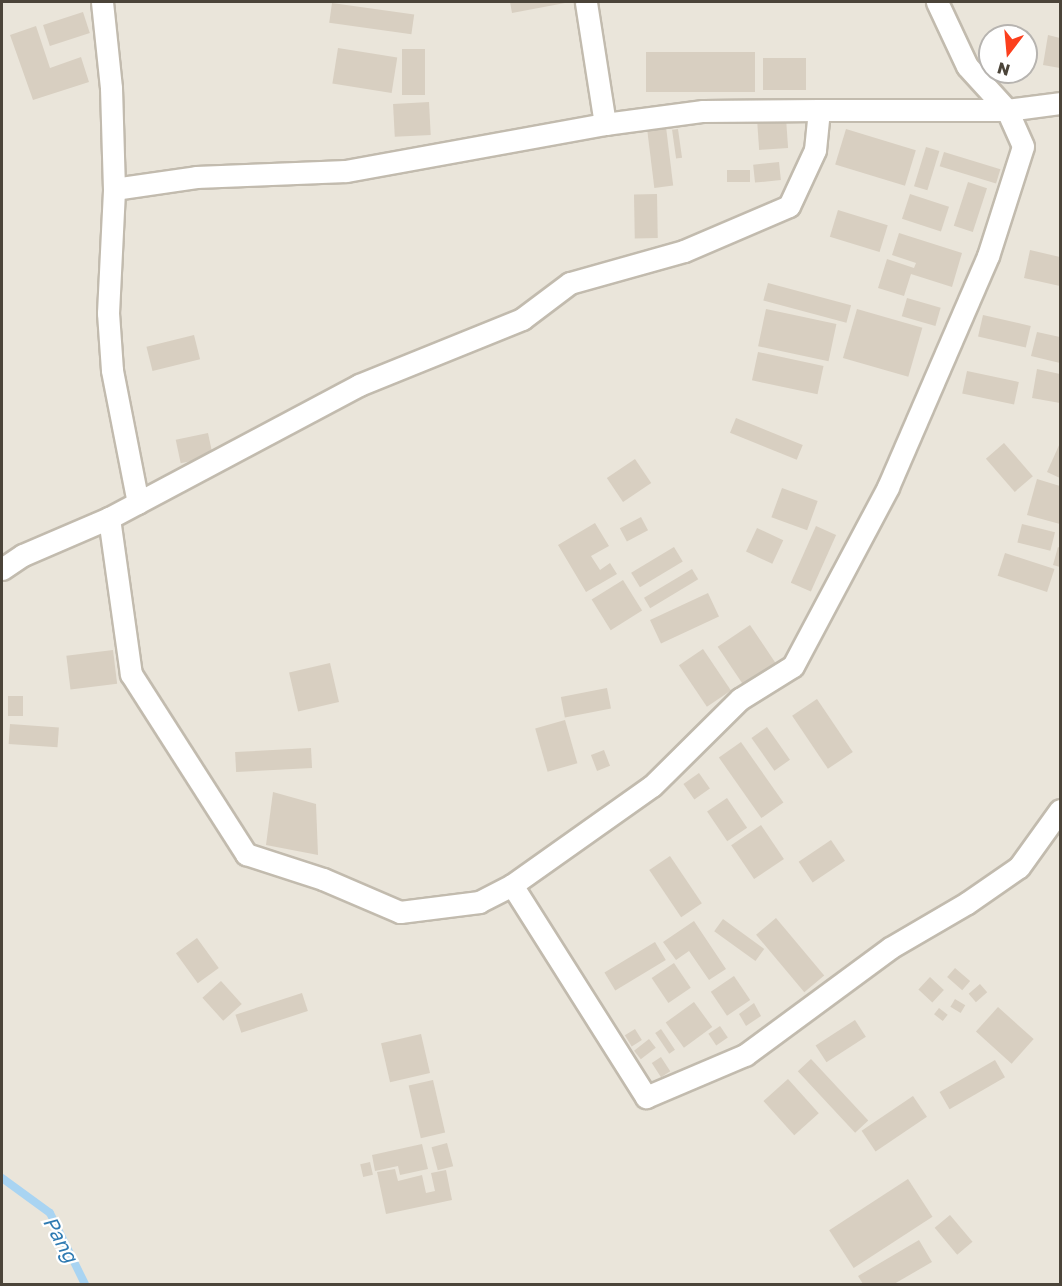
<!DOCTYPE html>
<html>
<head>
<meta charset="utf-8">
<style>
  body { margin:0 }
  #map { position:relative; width:1062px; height:1286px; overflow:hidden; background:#f6f3ec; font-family:"Golos Text",sans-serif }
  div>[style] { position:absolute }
  .residential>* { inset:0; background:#eae5da }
  .stream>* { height:8px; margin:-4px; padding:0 4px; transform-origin:4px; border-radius:4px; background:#a9d4f2 }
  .building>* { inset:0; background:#d8cfc1; transform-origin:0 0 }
  .roads { filter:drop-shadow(2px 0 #c2bbae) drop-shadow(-2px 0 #c2bbae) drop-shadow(0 2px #c2bbae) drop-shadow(0 -2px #c2bbae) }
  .street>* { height:21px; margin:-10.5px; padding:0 10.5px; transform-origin:10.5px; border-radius:10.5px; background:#fff }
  span { translate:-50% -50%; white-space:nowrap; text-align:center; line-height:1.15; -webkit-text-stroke:4.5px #fff; paint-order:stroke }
  .water-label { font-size:20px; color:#2e7ab2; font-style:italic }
  .frame { position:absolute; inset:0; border:3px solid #4b4439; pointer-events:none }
  .north { position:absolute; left:978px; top:24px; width:60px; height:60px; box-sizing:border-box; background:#fff; border:2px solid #b7b4b0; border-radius:50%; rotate:196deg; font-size:16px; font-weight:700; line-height:24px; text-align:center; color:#4b4439 }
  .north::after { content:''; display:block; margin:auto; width:21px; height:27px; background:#fc3f1d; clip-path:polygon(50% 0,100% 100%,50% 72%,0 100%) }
</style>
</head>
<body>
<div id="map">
  <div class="residential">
    <i style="clip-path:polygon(evenodd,2px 2px,1060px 2px,1060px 1284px,2px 1284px,2px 2px,990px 36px,1026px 36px,1026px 72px,990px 72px,990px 36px)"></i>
  </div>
  <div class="stream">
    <i style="left:2px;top:1178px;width:59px;rotate:36.1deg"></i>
    <i style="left:50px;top:1213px;width:79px;rotate:63.8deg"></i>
  </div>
  <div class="building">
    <i style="clip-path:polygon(510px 2px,564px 2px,565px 3px,512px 13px)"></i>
    <i style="left:332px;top:3px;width:83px;height:20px;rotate:8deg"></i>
    <i style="left:83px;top:12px;width:22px;height:42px;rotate:72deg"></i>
    <i style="clip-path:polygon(36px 26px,50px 68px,81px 57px,89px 82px,33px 100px,10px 35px)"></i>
    <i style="clip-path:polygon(1048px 35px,1060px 38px,1060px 68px,1043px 65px)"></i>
    <i style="left:338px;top:48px;width:60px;height:36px;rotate:9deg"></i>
    <i style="left:402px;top:49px;width:23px;height:46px"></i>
    <i style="left:646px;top:52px;width:109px;height:40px"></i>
    <i style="left:806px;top:58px;width:32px;height:43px;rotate:90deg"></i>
    <i style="left:429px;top:102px;width:33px;height:36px;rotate:87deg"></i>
    <i style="left:786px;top:118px;width:30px;height:29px;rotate:86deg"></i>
    <i style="left:666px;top:127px;width:59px;height:19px;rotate:83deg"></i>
    <i style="left:678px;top:129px;width:29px;height:6px;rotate:82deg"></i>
    <i style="left:846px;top:129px;width:73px;height:37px;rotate:17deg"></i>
    <i style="left:926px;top:147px;width:14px;height:41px;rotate:17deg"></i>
    <i style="left:944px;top:152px;width:59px;height:15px;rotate:17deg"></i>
    <i style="left:779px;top:162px;width:18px;height:26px;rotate:84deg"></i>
    <i style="left:727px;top:170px;width:23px;height:12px"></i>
    <i style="left:968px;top:182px;width:20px;height:46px;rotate:18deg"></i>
    <i style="left:657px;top:194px;width:44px;height:23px;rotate:89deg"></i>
    <i style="left:910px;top:194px;width:41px;height:26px;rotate:18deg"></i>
    <i style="left:838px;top:210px;width:52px;height:28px;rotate:17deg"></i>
    <i style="clip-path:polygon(899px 233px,962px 253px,952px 287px,911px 274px,904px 296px,878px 288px,887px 259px,914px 268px,916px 263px,892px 255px)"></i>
    <i style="clip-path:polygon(1030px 250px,1060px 257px,1060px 286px,1024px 278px)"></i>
    <i style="left:768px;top:283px;width:86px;height:18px;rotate:15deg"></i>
    <i style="left:907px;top:298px;width:35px;height:19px;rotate:16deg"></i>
    <i style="left:766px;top:309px;width:72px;height:38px;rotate:12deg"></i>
    <i style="left:857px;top:309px;width:68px;height:51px;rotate:16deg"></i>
    <i style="left:983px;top:315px;width:49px;height:22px;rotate:13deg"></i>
    <i style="clip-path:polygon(1037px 332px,1060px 337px,1060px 363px,1031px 356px)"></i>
    <i style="left:194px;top:335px;width:25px;height:49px;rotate:76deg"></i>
    <i style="left:758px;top:352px;width:67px;height:29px;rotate:12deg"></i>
    <i style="clip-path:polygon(1037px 369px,1060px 374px,1060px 403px,1032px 398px)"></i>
    <i style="left:967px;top:371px;width:53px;height:23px;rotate:12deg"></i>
    <i style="left:736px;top:418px;width:72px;height:16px;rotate:22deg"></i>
    <i style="left:208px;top:433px;width:24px;height:33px;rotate:78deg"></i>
    <i style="left:1004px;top:443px;width:44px;height:24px;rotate:49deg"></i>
    <i style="clip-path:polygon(1060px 443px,1060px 478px,1047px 472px)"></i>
    <i style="left:635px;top:459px;width:29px;height:34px;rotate:56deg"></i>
    <i style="clip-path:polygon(1037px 479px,1060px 486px,1060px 524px,1027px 515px)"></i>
    <i style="left:782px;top:488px;width:38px;height:31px;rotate:20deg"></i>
    <i style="left:641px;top:517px;width:15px;height:24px;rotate:62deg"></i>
    <i style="clip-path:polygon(595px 523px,609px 546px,591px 556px,600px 570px,610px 563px,617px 574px,586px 592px,558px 545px)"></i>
    <i style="left:1022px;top:524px;width:34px;height:19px;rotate:14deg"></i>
    <i style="left:816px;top:526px;width:22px;height:62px;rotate:24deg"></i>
    <i style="left:757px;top:528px;width:29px;height:26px;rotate:25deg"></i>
    <i style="left:674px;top:547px;width:17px;height:50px;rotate:59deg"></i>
    <i style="clip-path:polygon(1058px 547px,1060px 548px,1060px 567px,1053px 565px)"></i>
    <i style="left:1005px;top:553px;width:52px;height:24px;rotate:18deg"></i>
    <i style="left:692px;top:569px;width:12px;height:56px;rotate:59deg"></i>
    <i style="left:623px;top:580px;width:36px;height:37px;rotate:58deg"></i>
    <i style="left:708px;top:593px;width:26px;height:64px;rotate:65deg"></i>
    <i style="left:750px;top:625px;width:46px;height:39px;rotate:56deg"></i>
    <i style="left:703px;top:649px;width:50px;height:29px;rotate:56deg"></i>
    <i style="left:113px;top:650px;width:34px;height:47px;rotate:83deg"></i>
    <i style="left:330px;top:663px;width:40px;height:42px;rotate:77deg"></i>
    <i style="left:607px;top:688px;width:21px;height:47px;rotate:79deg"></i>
    <i style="left:8px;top:696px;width:15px;height:20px"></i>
    <i style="left:817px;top:699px;width:64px;height:30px;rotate:56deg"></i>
    <i style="left:565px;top:720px;width:45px;height:31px;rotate:74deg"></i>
    <i style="left:10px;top:724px;width:49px;height:20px;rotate:4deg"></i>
    <i style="left:767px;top:727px;width:40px;height:19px;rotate:55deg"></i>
    <i style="left:741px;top:742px;width:74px;height:27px;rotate:55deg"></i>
    <i style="left:311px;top:748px;width:20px;height:76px;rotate:87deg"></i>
    <i style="left:604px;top:750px;width:17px;height:14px;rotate:69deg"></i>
    <i style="left:699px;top:773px;width:19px;height:19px;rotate:55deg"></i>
    <i style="clip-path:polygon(273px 792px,316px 804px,318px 855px,266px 845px)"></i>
    <i style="left:727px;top:798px;width:36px;height:24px;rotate:56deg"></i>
    <i style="left:761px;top:825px;width:41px;height:36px;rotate:56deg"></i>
    <i style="left:831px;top:840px;width:25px;height:39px;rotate:56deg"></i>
    <i style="left:670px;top:856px;width:57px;height:25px;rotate:56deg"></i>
    <i style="left:776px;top:918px;width:75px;height:26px;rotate:50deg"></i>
    <i style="left:723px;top:919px;width:51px;height:15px;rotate:36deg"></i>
    <i style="clip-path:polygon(694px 921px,726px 969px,709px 980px,689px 951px,676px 960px,663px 942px)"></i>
    <i style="left:197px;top:938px;width:37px;height:26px;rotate:54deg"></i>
    <i style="left:655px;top:942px;width:21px;height:59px;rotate:59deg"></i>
    <i style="left:674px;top:963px;width:30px;height:27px;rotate:56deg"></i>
    <i style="left:955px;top:968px;width:20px;height:12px;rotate:41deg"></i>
    <i style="left:734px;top:976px;width:29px;height:28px;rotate:56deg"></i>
    <i style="left:930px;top:977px;width:19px;height:17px;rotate:43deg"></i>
    <i style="left:221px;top:981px;width:31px;height:25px;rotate:48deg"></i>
    <i style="left:980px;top:984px;width:11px;height:15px;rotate:49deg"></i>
    <i style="left:302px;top:993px;width:19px;height:70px;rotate:72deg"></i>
    <i style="left:955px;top:999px;width:12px;height:9px;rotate:31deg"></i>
    <i style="left:694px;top:1002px;width:31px;height:35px;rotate:54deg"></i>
    <i style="clip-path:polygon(754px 1003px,761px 1016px,746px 1026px,739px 1014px)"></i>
    <i style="left:998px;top:1007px;width:48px;height:33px;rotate:42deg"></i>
    <i style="left:939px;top:1008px;width:11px;height:8px;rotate:38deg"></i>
    <i style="left:855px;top:1020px;width:20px;height:47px;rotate:57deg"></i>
    <i style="left:720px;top:1026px;width:14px;height:14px;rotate:56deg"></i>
    <i style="left:635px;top:1029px;width:13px;height:12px;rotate:58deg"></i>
    <i style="left:661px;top:1029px;width:25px;height:7px;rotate:56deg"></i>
    <i style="left:421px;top:1034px;width:40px;height:41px;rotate:77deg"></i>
    <i style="left:649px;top:1039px;width:11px;height:19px;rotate:52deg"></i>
    <i style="left:661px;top:1057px;width:17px;height:11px;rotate:57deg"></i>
    <i style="left:811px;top:1059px;width:84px;height:18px;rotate:47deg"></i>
    <i style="left:995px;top:1060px;width:20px;height:64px;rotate:60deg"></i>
    <i style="left:788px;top:1079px;width:46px;height:33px;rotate:48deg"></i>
    <i style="left:433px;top:1080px;width:54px;height:25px;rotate:77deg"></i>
    <i style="left:913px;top:1096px;width:25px;height:62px;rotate:56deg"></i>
    <i style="left:447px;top:1143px;width:24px;height:16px;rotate:75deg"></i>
    <i style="clip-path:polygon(422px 1144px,428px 1169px,400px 1175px,398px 1166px,375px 1171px,372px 1155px)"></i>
    <i style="left:370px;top:1162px;width:13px;height:10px;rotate:77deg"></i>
    <i style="clip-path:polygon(395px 1169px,398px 1181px,422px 1175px,426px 1193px,435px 1191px,431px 1173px,446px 1170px,452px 1200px,386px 1214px,377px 1172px)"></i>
    <i style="left:908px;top:1179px;width:45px;height:94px;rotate:57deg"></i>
    <i style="left:950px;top:1215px;width:35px;height:20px;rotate:50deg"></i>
    <i style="clip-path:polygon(919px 1240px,932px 1262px,894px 1284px,863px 1284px,858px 1276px)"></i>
  </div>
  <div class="roads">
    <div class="street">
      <i style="left:102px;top:2px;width:86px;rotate:84deg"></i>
      <i style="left:111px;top:88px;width:101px;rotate:88.3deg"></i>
      <i style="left:605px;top:124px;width:99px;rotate:-7.6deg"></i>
      <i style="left:703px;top:111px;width:116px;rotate:-0.5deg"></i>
      <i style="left:138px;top:503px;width:136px;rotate:-101.1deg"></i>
      <i style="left:112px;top:370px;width:57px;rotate:-94deg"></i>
      <i style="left:108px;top:313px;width:124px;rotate:-87.2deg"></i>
      <i style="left:114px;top:189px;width:83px;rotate:-8.3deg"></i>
      <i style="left:196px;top:177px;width:150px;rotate:-2.3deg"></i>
      <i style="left:346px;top:171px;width:263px;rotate:-10.3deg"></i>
      <i style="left:605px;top:124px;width:123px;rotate:-98.9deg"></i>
      <i style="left:109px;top:518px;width:158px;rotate:82deg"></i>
      <i style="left:131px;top:674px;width:214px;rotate:57.4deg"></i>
      <i style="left:246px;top:854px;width:81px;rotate:18deg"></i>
      <i style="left:323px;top:879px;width:84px;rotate:23.2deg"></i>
      <i style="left:400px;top:912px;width:80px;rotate:-7.2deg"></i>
      <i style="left:479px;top:902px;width:37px;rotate:-27deg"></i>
      <i style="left:512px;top:885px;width:171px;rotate:-35.3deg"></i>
      <i style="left:652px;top:786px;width:124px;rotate:-44.7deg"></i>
      <i style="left:740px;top:699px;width:62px;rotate:-31.9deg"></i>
      <i style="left:793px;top:666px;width:203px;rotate:-62deg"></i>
      <i style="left:888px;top:487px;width:252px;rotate:-66.6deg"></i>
      <i style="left:988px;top:256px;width:115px;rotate:-72.3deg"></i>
      <i style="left:1023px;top:146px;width:39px;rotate:-114deg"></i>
      <i style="left:1007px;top:110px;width:59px;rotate:-132.3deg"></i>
      <i style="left:967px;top:66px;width:71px;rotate:-115.1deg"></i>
      <i style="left:2px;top:569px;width:25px;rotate:-34deg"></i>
      <i style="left:23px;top:555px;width:94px;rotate:-23.3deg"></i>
      <i style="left:109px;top:518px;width:283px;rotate:-28deg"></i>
      <i style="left:359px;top:385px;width:176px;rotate:-22deg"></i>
      <i style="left:522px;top:319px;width:60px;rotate:-36.9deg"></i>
      <i style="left:570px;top:283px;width:118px;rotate:-15.7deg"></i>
      <i style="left:684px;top:251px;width:114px;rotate:-23.2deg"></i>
      <i style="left:789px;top:206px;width:62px;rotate:-65.1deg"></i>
      <i style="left:815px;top:150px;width:40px;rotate:-84.3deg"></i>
      <i style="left:819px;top:110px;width:188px"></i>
      <i style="left:1007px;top:110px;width:53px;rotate:-7.5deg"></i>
      <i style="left:512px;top:885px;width:251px;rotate:57.7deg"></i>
      <i style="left:646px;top:1097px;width:108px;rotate:-23deg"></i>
      <i style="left:745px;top:1055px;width:180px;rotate:-36.4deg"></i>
      <i style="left:890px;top:948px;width:89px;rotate:-30.3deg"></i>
      <i style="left:967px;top:903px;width:63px;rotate:-34.7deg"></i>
      <i style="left:1019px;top:867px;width:70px;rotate:-54.3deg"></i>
    </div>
  </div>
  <div class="water-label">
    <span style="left:61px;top:1239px;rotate:61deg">Pang</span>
  </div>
  <div class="frame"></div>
  <div class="north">N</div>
</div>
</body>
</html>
